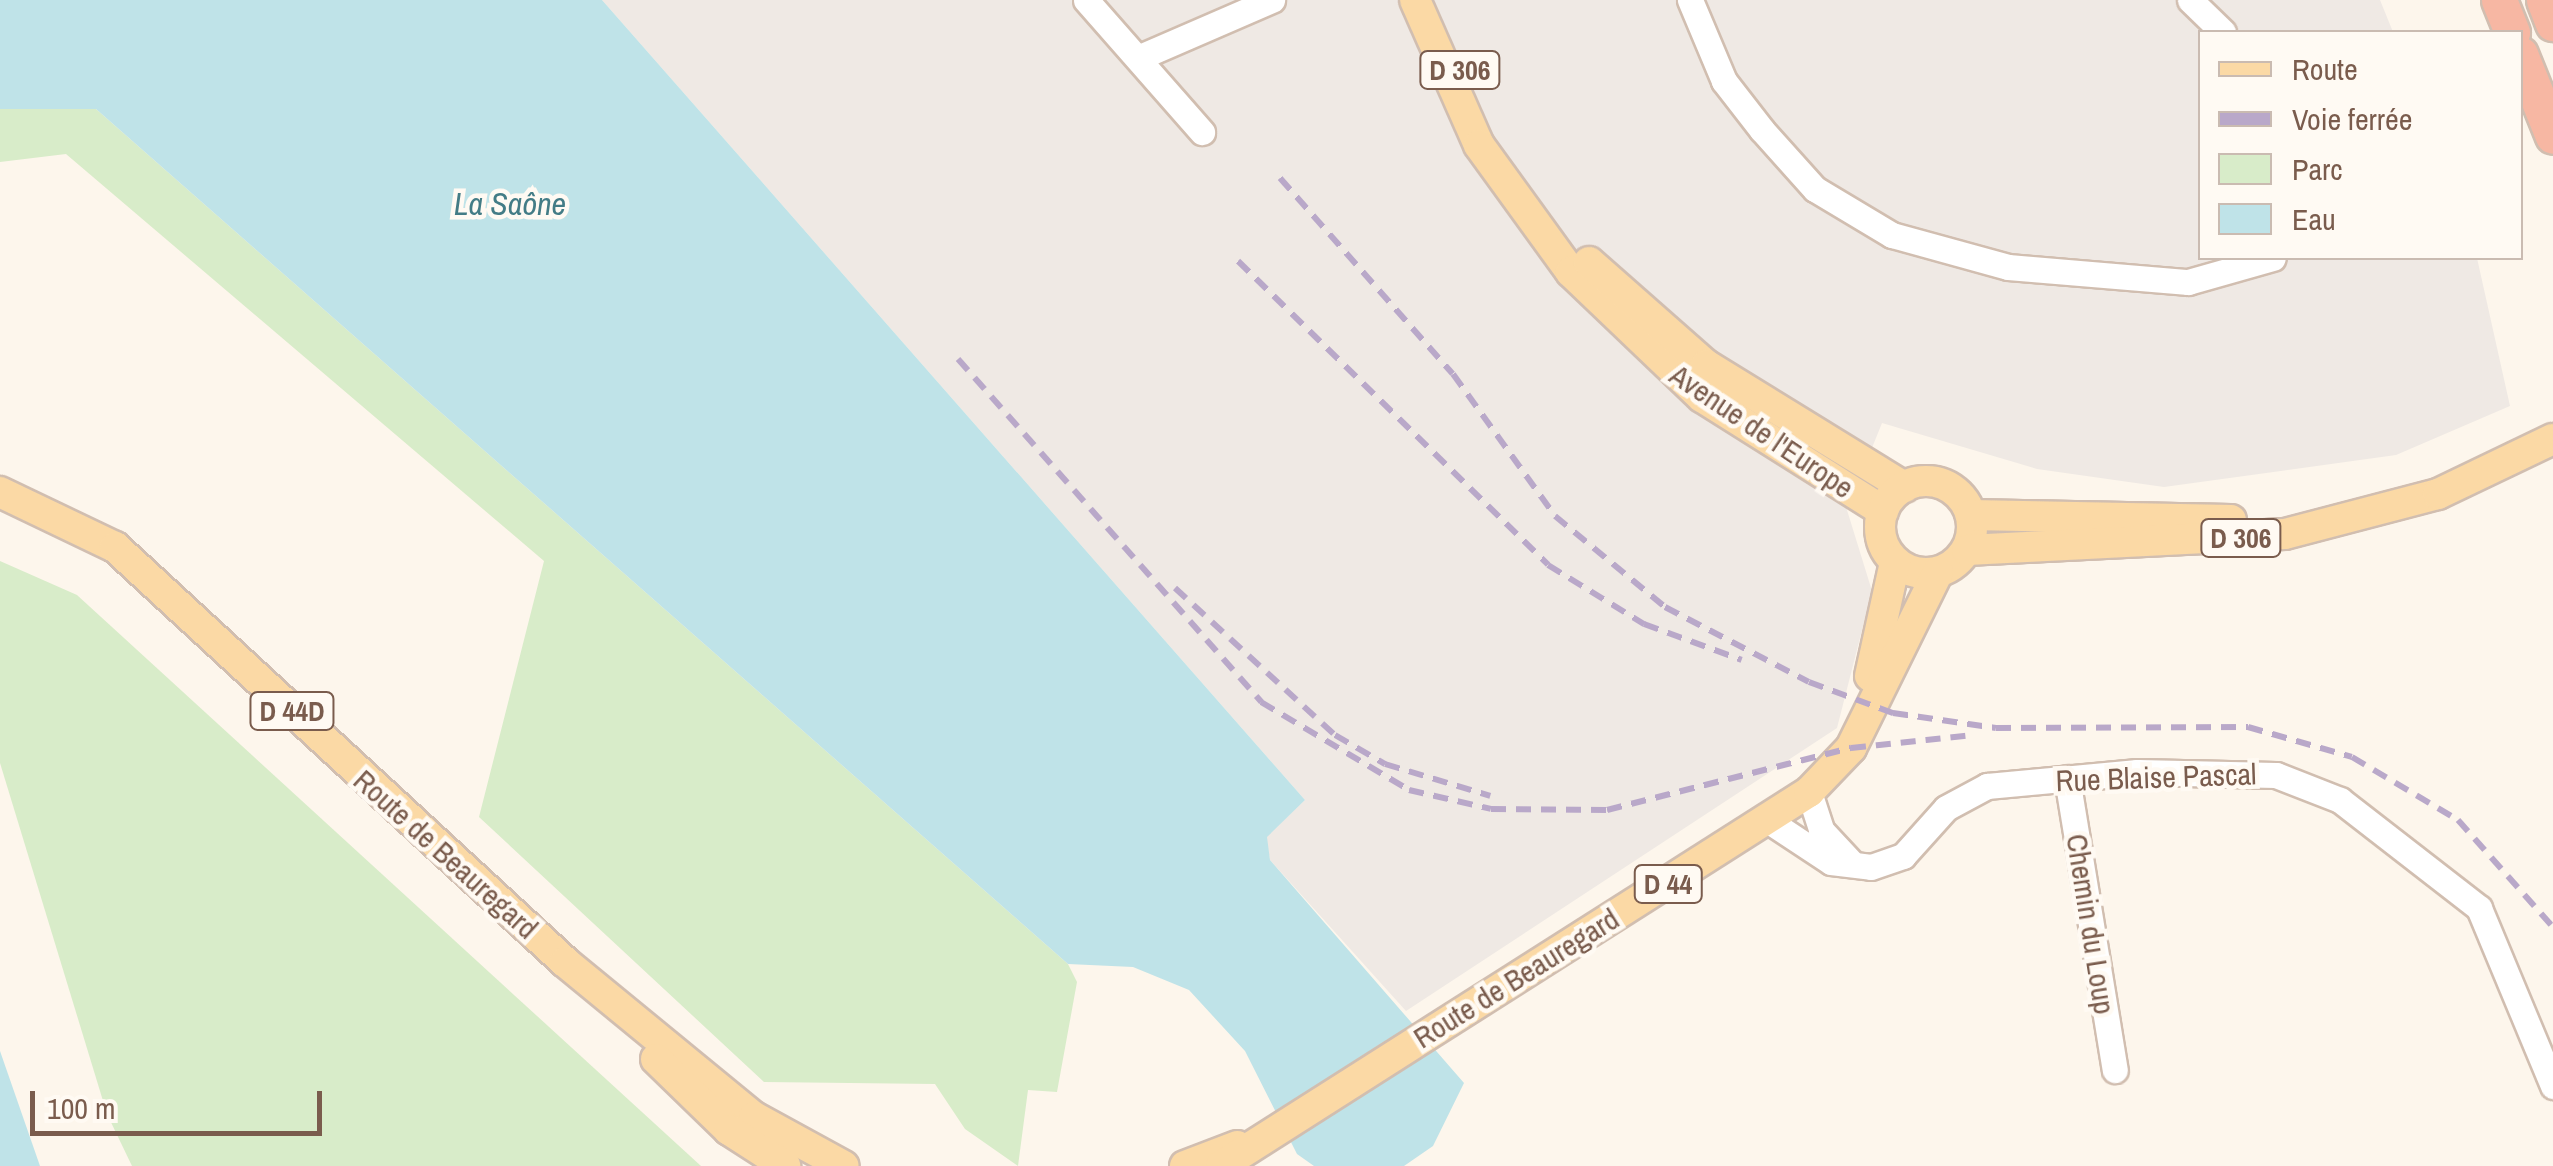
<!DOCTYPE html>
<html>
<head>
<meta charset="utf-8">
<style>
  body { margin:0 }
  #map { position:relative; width:2553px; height:1166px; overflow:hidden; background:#fdf6ec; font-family:"Archivo Narrow",sans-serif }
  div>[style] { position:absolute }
  .industrial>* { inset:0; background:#efe9e4 }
  .green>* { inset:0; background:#d8ecc9 }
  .water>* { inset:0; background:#bfe3e8 }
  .roads { filter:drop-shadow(2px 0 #d1beb0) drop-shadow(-2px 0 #d1beb0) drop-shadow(0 2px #d1beb0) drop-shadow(0 -2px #d1beb0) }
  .minor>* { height:25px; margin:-12.5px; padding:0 12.5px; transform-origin:12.5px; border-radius:12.5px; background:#fff }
  .major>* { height:30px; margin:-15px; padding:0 15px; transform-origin:15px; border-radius:15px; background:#fbd9a5 }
  .major>.ring { margin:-15px; padding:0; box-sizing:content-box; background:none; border:30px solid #fbd9a5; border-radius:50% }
  .highway>* { height:35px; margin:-17.5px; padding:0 17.5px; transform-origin:17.5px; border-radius:17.5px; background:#f7b7a3 }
  .rail>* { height:6px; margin-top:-3px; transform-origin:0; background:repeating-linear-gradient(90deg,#b9a8c9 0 15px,transparent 0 25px) }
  span { translate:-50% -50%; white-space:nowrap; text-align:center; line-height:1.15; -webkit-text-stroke:9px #fffaf3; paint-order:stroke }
  .shield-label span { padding:2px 8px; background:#fffaf3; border:2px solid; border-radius:8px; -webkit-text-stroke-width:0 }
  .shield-label { font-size:28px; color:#7a5c4d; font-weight:700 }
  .street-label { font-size:30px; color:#7a5c4d }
  .water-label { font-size:32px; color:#437c86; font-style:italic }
  .legend { position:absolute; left:2198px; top:30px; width:325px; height:230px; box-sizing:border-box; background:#fffaf3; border:2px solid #cabbb1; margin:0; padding:12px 18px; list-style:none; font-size:30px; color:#7a5c4d }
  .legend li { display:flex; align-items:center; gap:20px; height:50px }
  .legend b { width:50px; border:2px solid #cabbb1 }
  .scale { position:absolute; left:30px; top:1091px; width:292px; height:45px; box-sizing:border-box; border:5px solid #7a5c4d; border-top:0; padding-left:12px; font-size:30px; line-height:35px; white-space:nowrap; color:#7a5c4d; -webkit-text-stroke:8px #fffaf3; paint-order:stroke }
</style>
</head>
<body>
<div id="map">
  <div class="industrial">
    <i style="clip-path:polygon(602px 0,2380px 0,2393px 32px,2200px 32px,2200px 258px,2477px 258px,2510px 406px,2396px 455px,2164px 487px,2037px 469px,1882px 423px,1847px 510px,1872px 591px,1837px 728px,1406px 1011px,1270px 860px,1266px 837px,1305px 800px)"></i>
  </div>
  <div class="green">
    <i style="clip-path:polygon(44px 103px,96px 109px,1068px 964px,1077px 982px,1057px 1092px,1028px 1090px,1018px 1166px,965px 1129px,935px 1084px,764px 1082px,479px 817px,544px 561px,66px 154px,0 162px,0 109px)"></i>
    <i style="clip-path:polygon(0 561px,77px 595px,701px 1166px,132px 1166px,107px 1114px,0 763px)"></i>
  </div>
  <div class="water">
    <i style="clip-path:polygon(0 0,602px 0,1305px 800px,1267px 837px,1270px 860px,1464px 1083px,1433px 1146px,1404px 1166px,1314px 1166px,1297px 1154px,1245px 1051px,1189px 990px,1133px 967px,1068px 964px,96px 109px,0 109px)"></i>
    <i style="clip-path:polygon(0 1051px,40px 1166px,0 1166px)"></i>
  </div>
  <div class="roads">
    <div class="minor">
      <i style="left:1086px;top:0;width:176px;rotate:48.7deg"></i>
      <i style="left:1690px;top:0;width:88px;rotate:67.2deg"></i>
      <i style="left:1724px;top:81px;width:62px;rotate:52.2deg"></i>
      <i style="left:1762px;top:130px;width:79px;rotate:48.1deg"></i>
      <i style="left:1815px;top:189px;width:90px;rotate:30.9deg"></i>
      <i style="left:1892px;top:235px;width:120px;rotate:15.4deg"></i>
      <i style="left:2008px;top:267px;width:181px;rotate:4.8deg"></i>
      <i style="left:2188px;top:282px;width:88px;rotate:-15.8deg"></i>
      <i style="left:2190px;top:0;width:46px;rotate:44.1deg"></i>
      <i style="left:1140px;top:57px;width:144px;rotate:-23.4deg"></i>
      <i style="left:2067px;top:778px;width:296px;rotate:80.7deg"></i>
      <i style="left:1809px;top:792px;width:40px;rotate:72deg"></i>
      <i style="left:1821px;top:830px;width:42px;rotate:46.9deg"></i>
      <i style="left:1769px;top:821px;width:74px;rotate:33.5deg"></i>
      <i style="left:1831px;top:862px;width:40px;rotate:7.1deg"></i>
      <i style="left:1871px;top:867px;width:34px;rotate:-19deg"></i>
      <i style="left:1903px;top:856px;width:64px;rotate:-48.1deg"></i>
      <i style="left:1946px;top:808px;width:47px;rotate:-28.2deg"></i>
      <i style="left:1987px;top:786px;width:151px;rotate:-5.3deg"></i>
      <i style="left:2137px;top:772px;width:139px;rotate:1.2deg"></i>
      <i style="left:2276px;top:775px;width:69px;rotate:21.3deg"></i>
      <i style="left:2340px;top:800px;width:176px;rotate:37.8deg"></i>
      <i style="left:2479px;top:908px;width:193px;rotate:67.4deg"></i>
    </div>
    <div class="major">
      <i style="left:1415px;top:0;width:158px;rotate:66.2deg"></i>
      <i style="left:1479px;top:145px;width:157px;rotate:54.1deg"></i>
      <i style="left:1571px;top:272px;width:181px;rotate:43.7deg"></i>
      <i style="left:1702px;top:397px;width:214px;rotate:32.2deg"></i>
      <i style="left:1589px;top:262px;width:156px;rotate:41.4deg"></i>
      <i style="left:1706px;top:365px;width:233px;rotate:31.6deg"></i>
      <i class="ring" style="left:1880px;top:481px;width:62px;height:62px"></i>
      <i style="left:0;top:492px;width:127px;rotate:25.6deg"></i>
      <i style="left:115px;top:547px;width:612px;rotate:42.68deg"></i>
      <i style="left:565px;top:962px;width:244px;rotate:39.4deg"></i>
      <i style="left:754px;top:1117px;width:102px;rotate:28.6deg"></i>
      <i style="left:1971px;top:515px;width:260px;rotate:1.1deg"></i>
      <i style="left:1967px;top:550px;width:318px;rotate:-2.9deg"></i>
      <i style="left:2285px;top:534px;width:158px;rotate:-14.7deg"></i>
      <i style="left:2438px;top:494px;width:127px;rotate:-25.6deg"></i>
      <i style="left:1870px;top:676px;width:117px;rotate:-77.6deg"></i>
      <i style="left:656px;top:1059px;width:102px;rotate:44.2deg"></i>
      <i style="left:729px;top:1130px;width:67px;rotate:32.7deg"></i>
      <i style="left:1185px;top:1166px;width:56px;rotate:-21deg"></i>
      <i style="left:1221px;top:1166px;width:697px;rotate:-32.46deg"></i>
      <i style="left:1809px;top:792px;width:61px;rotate:-46.3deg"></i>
      <i style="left:1851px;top:748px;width:196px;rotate:-63.7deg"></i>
    </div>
    <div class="highway">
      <i style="left:2499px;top:0;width:35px;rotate:68deg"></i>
      <i style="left:2544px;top:0;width:25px;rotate:69deg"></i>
      <i style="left:2520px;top:54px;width:88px;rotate:68.1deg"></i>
    </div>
  </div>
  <div class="rail">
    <i style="left:1280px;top:178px;width:261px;rotate:48.6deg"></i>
    <i style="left:1453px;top:374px;width:175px;rotate:54.3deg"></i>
    <i style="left:1555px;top:516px;width:143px;rotate:39.6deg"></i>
    <i style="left:1665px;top:607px;width:162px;rotate:27.5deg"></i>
    <i style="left:1809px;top:682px;width:90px;rotate:20.3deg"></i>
    <i style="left:1893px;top:713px;width:104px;rotate:8.3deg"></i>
    <i style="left:1996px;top:728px;width:252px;rotate:-0.2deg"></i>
    <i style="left:2248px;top:727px;width:108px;rotate:16.1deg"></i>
    <i style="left:2352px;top:757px;width:123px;rotate:30.7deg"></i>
    <i style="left:2458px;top:820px;width:143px;rotate:48.4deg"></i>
    <i style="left:1238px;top:261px;width:434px;rotate:44.4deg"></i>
    <i style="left:1548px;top:565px;width:113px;rotate:31.6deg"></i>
    <i style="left:1644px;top:624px;width:104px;rotate:20.2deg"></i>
    <i style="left:958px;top:359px;width:458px;rotate:48.5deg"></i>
    <i style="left:1261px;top:702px;width:172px;rotate:30.7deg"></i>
    <i style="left:1409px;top:790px;width:84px;rotate:13deg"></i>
    <i style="left:1491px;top:809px;width:116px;rotate:0.5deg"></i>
    <i style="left:1607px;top:810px;width:252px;rotate:-14.3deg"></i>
    <i style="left:1851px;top:748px;width:123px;rotate:-6.1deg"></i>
    <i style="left:1175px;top:588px;width:217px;rotate:42.6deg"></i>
    <i style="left:1335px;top:735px;width:58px;rotate:30.1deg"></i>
    <i style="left:1385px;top:764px;width:110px;rotate:16.9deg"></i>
  </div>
  <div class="shield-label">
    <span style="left:1460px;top:70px">D 306</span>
    <span style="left:2241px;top:538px">D 306</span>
    <span style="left:292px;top:711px">D 44D</span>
    <span style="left:1668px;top:884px">D 44</span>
  </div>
  <div class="street-label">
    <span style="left:1762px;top:431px;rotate:34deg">Avenue de l'Europe</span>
    <span style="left:2156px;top:777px;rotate:-2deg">Rue Blaise Pascal</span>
    <span style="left:446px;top:854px;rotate:42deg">Route de Beauregard</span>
    <span style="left:2091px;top:924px;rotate:81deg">Chemin du Loup</span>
    <span style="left:1516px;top:978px;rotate:-32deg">Route de Beauregard</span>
  </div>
  <div class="water-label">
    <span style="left:510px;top:204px">La Saône</span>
  </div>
  <ul class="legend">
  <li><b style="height:12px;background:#fbd9a5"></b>Route</li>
  <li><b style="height:12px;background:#b9a8c9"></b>Voie ferrée</li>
  <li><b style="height:28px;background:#d8ecc9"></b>Parc</li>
  <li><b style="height:28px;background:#bfe3e8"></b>Eau</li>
  </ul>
  <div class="scale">100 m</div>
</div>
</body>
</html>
